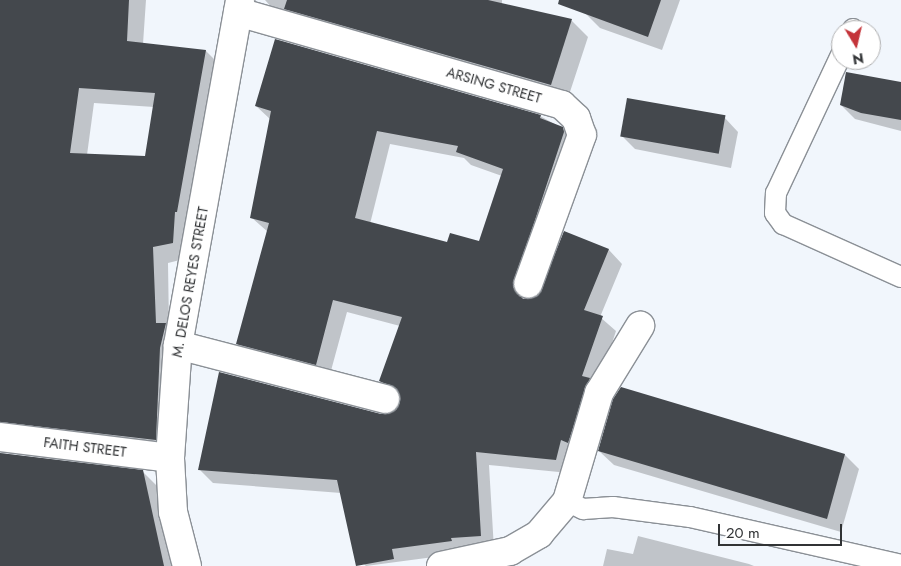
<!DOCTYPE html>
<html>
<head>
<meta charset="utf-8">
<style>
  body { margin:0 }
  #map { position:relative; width:901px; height:566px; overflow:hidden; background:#f1f6fc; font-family:Jost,sans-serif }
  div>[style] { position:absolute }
  .shadow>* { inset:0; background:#0003 }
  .building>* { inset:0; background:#44484d; transform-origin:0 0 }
  .roads { filter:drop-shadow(1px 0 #8b9096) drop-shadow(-1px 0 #8b9096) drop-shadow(0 1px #8b9096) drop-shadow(0 -1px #8b9096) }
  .lane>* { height:20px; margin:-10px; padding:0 10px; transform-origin:10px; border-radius:10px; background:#fff }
  .street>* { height:28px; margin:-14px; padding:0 14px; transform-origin:14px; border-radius:14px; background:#fff }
  .secondary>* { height:28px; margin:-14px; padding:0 14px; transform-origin:14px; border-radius:14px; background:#fff }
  span { translate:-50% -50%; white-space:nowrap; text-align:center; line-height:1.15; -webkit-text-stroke:5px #fff; paint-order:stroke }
  .street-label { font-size:14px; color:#313335 }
  .north { position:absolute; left:831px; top:20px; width:50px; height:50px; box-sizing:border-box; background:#fff; border:1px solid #adadae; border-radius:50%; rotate:171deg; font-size:14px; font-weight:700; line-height:20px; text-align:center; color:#313335 }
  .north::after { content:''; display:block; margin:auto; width:18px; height:22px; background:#c4343a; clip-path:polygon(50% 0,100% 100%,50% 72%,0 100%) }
  .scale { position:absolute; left:718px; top:524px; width:124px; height:22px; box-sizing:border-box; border:2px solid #313335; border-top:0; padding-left:6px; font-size:15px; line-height:18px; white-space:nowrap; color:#313335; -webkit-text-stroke:4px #fff; paint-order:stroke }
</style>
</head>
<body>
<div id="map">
  <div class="shadow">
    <i style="clip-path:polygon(evenodd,0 0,146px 0,143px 44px,206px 51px,221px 66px,188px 258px,168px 263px,171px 455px,0 451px,0 0,94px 103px,154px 107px,146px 158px,87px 155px,94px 103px)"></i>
    <i style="clip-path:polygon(265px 0,502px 0,502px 5px,572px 21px,588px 37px,567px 101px,281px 18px)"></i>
    <i style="clip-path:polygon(591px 0,680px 0,662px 50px,600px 28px,586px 14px)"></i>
    <i style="clip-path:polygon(901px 83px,901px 131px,855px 119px,841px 105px)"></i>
    <i style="clip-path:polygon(evenodd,256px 106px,540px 116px,562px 128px,576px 142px,526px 293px,527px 300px,544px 290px,564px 233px,609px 250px,622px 264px,600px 317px,616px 331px,569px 473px,489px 465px,494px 549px,366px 566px,354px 554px,341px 493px,213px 483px,200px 470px,397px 411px,402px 403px,400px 397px,380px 381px,400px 326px,347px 312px,329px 378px,251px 357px,237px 344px,268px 232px,252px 218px,270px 119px,256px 106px,390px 144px,464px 158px,471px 165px,502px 176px,480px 242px,448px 244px,370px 224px,390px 144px)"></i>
    <i style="clip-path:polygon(724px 117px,738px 132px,731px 168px,635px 149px,621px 135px)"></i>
    <i style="clip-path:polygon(599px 451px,845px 455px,859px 469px,841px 532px,614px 465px)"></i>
    <i style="clip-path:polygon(0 453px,143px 472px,158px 487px,176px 566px,0 566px)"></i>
    <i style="clip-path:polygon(638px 536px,749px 564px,754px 566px,603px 566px,607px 549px,633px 554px)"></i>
  </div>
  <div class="building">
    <i style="clip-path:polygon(evenodd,0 0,129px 0,127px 41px,206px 50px,177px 212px,175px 212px,173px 243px,153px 247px,156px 323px,166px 323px,160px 348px,156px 440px,0 422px,0 0,79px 88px,155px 93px,145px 156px,70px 153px,79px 88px)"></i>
    <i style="clip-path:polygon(287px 0,488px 0,572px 19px,551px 85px,284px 9px)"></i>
    <i style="clip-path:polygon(559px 0,661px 0,648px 37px,558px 4px)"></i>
    <i style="clip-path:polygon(evenodd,275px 39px,541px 115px,540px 118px,563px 127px,564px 132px,513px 287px,523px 299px,538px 296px,564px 231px,609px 249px,584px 310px,603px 316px,582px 376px,590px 378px,568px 443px,561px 440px,556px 460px,476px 452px,481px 536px,451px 538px,452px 541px,392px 549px,394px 559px,356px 566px,337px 480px,198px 470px,219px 372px,381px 414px,396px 410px,400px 402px,396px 388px,379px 381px,402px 317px,333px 300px,316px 365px,236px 344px,269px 223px,250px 218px,271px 111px,255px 106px,275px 39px,377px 131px,458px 146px,456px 152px,503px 169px,479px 241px,450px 233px,447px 242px,355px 218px,377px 131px)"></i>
    <i style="clip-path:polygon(846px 72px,901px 82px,901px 120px,861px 113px,840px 105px)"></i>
    <i style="left:627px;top:98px;width:100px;height:39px;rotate:10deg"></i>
    <i style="clip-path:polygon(621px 387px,845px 454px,827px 519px,598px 451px,613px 399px)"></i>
    <i style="clip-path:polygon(0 453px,143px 470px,164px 566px,0 566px)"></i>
  </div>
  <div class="roads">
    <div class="lane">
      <i style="left:853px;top:30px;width:1px;rotate:-90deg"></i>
      <i style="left:841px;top:55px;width:153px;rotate:115.2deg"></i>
      <i style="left:776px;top:193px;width:20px;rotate:93deg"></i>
      <i style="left:775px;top:213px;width:14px;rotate:54deg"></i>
      <i style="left:783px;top:224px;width:129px;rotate:24.2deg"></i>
      <i style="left:567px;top:501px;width:18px;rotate:27deg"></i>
      <i style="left:583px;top:509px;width:30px;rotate:-4deg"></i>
      <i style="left:613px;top:507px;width:78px;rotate:7.4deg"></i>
      <i style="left:690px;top:517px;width:216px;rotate:12.8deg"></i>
    </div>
    <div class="street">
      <i style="left:238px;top:12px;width:337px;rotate:16deg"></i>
      <i style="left:562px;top:105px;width:19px;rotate:43deg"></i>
      <i style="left:576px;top:118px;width:18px;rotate:71deg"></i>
      <i style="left:582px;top:135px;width:158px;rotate:109.9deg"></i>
      <i style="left:178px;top:345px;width:214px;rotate:14.6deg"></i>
      <i style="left:0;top:437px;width:171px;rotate:7deg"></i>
      <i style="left:441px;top:566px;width:71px;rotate:-12.3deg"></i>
      <i style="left:510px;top:551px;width:34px;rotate:-30deg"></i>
      <i style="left:539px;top:534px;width:43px;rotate:-49.7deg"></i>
      <i style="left:567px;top:501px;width:113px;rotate:-73.5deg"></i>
      <i style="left:599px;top:393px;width:79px;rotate:-58.5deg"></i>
    </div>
    <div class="secondary">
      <i style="left:187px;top:566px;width:56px;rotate:-104.5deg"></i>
      <i style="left:173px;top:512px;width:54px;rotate:-93.2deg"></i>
      <i style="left:170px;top:458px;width:113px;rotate:-86deg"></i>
      <i style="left:178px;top:345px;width:351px;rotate:-79.8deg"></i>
    </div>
  </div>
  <div class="street-label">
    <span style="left:494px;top:85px;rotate:16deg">ARSING STREET</span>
    <span style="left:190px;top:282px;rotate:-80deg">M. DELOS REYES STREET</span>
    <span style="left:85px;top:447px;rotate:7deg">FAITH STREET</span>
  </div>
  <div class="north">N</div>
  <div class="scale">20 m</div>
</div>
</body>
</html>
